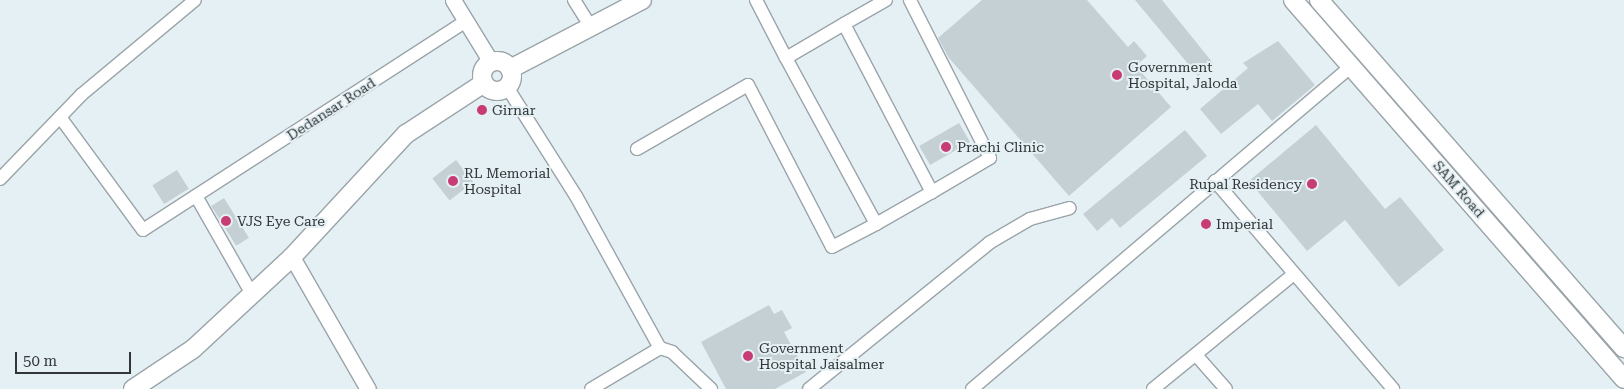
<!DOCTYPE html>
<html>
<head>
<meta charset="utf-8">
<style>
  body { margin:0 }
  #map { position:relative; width:1624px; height:389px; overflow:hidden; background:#e5f0f5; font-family:"Roboto Serif",serif }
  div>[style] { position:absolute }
  .building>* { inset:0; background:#c5d0d5; transform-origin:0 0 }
  .roads { filter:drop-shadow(1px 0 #9aa4a9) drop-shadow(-1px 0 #9aa4a9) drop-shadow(0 1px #9aa4a9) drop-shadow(0 -1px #9aa4a9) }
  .minor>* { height:12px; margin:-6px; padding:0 6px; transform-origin:6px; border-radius:6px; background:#fff }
  .tertiary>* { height:15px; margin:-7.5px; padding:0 7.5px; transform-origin:7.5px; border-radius:7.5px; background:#fff }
  .secondary>* { height:18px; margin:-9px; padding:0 9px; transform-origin:9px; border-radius:9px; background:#fff }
  .secondary>.ring { margin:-9px; padding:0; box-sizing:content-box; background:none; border:18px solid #fff; border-radius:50% }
  .dots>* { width:14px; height:14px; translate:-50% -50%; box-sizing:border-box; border:2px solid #e5f0f5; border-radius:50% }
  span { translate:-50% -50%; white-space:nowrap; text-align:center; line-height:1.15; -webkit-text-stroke:4px #e5f0f5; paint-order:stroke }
  .poi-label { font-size:14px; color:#323638 }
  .left { translate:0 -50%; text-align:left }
  .right { translate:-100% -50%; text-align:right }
  .street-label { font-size:14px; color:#323638 }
  .scale { position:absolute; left:15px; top:352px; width:116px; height:22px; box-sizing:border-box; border:2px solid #323638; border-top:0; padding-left:6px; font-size:15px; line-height:18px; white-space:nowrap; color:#323638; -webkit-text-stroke:4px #e5f0f5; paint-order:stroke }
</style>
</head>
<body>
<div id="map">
  <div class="building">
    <i style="clip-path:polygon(982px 0,1087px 0,1128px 47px,1134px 41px,1147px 56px,1136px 66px,1171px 107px,1069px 196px,949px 58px,938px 38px)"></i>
    <i style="clip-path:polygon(1135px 0,1162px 0,1213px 63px,1198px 76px)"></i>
    <i style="clip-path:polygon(1278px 41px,1315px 85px,1272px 121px,1258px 104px,1221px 134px,1200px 109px,1248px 68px,1243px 63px)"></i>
    <i style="left:959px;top:123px;width:22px;height:46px;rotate:60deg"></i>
    <i style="clip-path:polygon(1316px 125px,1385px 209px,1400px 197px,1444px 250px,1399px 287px,1345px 220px,1307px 251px,1249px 181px)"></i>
    <i style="clip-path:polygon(1185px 130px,1207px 156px,1120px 228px,1112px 218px,1097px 231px,1083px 214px)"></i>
    <i style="left:456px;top:160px;width:28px;height:30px;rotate:52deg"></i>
    <i style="left:177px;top:170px;width:22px;height:29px;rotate:58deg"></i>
    <i style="left:224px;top:198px;width:47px;height:15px;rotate:58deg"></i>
    <i style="clip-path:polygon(769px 305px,774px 314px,782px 310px,792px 328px,784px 332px,806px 372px,775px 389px,726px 389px,701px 342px)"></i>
  </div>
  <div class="roads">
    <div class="minor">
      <i style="left:574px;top:0;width:32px;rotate:58deg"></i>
      <i style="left:756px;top:0;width:65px;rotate:62.7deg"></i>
      <i style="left:886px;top:0;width:48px;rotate:150.3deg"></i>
      <i style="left:844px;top:24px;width:190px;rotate:62.4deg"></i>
      <i style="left:932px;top:192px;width:67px;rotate:-30.4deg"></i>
      <i style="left:990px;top:158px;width:177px;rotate:-116.9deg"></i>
      <i style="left:844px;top:24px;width:67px;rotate:149.6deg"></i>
      <i style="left:786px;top:58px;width:189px;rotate:61.5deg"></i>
      <i style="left:876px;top:224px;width:64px;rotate:-29.7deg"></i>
      <i style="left:507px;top:87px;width:129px;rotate:57.7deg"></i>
      <i style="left:576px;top:196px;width:174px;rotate:61.1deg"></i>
      <i style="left:660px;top:348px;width:80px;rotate:149.3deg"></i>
      <i style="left:60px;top:117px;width:140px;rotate:53.7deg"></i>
      <i style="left:143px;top:230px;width:385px;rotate:-32.9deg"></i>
      <i style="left:637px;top:149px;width:128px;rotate:-30deg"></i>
      <i style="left:748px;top:85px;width:182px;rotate:62.6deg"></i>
      <i style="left:832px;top:247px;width:50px;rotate:-27.6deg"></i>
      <i style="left:0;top:179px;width:117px;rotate:-46deg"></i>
      <i style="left:81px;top:95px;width:148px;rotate:-39.8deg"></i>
      <i style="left:1215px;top:181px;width:274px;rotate:49.4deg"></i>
      <i style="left:196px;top:196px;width:113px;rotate:60.3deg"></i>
      <i style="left:660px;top:348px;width:13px;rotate:18deg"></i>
      <i style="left:672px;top:352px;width:54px;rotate:43.5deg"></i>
      <i style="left:1196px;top:355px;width:45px;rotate:48.6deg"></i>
      <i style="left:809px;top:389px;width:232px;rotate:-39deg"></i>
      <i style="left:989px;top:243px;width:48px;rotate:-30.3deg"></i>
      <i style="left:1030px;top:219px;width:41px;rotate:-15.4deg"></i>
      <i style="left:972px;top:389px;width:497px;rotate:-40.4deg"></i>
      <i style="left:1153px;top:389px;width:182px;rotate:-39.2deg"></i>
    </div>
    <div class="tertiary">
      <i style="left:453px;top:0;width:73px;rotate:58.5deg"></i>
      <i style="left:292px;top:257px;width:152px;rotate:60.1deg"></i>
    </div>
    <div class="secondary">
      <i style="left:1293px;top:0;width:503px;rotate:48.87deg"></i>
      <i style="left:1319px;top:0;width:463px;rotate:48.8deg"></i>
      <i class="ring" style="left:482px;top:61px;width:12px;height:12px"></i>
      <i style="left:510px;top:69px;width:149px;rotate:-27.6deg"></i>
      <i style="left:133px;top:389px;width:72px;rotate:-33.7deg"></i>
      <i style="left:193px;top:349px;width:135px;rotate:-42.9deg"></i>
      <i style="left:292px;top:257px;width:168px;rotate:-47.2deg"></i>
      <i style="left:406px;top:134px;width:93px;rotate:-33.2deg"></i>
    </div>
  </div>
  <div class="dots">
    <i style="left:1117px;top:75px;background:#c73c74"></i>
    <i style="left:482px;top:110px;background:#c73c74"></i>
    <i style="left:946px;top:147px;background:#c73c74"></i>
    <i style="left:453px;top:181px;background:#c73c74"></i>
    <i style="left:1312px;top:184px;background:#c73c74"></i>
    <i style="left:226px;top:221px;background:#c73c74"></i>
    <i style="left:1206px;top:224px;background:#c73c74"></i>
    <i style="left:748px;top:356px;background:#c73c74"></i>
  </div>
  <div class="poi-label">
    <span class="left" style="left:1128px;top:75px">Government<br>Hospital, Jaloda</span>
    <span class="left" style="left:492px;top:110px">Girnar</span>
    <span class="left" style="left:957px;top:147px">Prachi Clinic</span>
    <span class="left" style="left:464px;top:181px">RL Memorial<br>Hospital</span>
    <span class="right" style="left:1302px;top:184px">Rupal Residency</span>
    <span class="left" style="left:237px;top:221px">VJS Eye Care</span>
    <span class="left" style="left:1216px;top:224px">Imperial</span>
    <span class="left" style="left:759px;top:356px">Government<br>Hospital Jaisalmer</span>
  </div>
  <div class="street-label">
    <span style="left:331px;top:109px;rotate:-33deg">Dedansar Road</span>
    <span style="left:1459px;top:189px;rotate:49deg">SAM Road</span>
  </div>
  <div class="scale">50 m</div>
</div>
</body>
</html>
